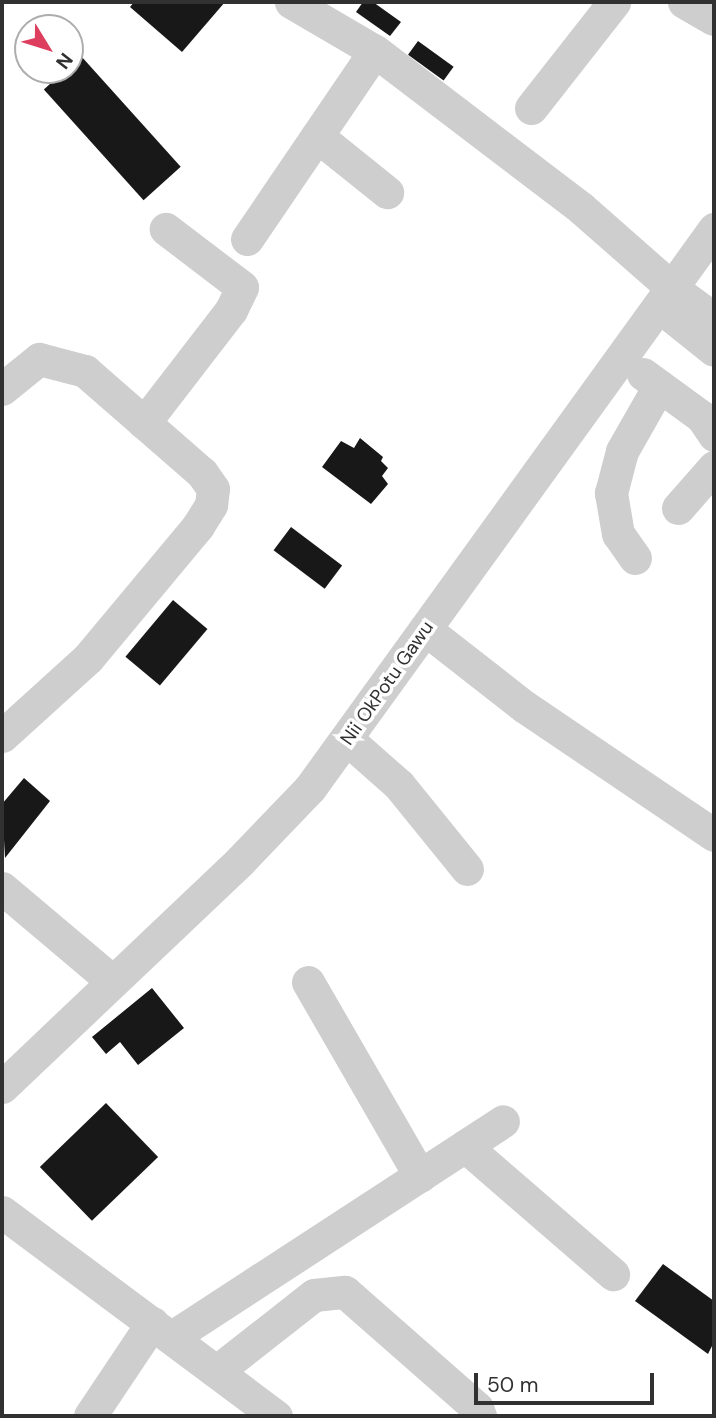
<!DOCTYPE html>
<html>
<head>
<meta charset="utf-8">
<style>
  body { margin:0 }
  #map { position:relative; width:716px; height:1418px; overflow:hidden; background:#fff; font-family:"DM Sans",sans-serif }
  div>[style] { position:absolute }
  .building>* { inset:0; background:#181818; transform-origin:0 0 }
  .minor>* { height:33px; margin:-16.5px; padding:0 16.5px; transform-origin:16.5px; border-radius:16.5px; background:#cecece }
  span { translate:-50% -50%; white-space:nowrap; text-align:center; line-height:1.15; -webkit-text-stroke:7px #fff; paint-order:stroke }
  .street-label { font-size:19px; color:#313131 }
  .frame { position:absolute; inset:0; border:4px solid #313131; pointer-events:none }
  .north { position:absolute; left:14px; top:14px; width:70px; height:70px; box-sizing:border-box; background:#fff; border:2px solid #adadad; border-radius:50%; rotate:128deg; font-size:19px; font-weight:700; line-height:28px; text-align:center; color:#313131 }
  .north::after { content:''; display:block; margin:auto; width:24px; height:32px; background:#de3e5e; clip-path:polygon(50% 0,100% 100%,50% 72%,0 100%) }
  .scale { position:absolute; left:474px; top:1373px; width:180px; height:32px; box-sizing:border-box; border:4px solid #313131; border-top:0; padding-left:9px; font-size:21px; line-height:24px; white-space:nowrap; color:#313131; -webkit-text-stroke:5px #fff; paint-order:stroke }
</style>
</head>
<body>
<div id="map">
  <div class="building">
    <i style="clip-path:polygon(134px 2px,225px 2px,182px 52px,130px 7px)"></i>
    <i style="clip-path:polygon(363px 2px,373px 2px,401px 22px,390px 36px,356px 12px)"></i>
    <i style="left:418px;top:41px;width:44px;height:17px;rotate:36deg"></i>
    <i style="left:81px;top:56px;width:149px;height:50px;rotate:48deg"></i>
    <i style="clip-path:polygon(360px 438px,383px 457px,381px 461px,388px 468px,382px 476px,388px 484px,371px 504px,322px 467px,341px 441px,354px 448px)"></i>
    <i style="left:291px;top:527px;width:64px;height:29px;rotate:37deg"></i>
    <i style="left:173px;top:600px;width:45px;height:74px;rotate:40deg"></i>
    <i style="clip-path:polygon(24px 778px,50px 801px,5px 858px,2px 804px)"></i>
    <i style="clip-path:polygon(152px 988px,184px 1028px,138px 1065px,120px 1042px,106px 1054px,92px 1037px)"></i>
    <i style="left:106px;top:1103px;width:75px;height:92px;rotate:46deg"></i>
    <i style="clip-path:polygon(663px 1264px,714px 1301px,714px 1342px,708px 1354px,635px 1301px)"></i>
  </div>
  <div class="minor">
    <i style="left:291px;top:2px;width:97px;rotate:30.3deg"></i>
    <i style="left:375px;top:51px;width:259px;rotate:37.3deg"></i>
    <i style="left:581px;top:208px;width:121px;rotate:41.3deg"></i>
    <i style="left:672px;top:288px;width:52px;rotate:36.4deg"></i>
    <i style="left:684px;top:2px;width:34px;rotate:30deg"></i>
    <i style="left:531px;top:108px;width:135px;rotate:-51.9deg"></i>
    <i style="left:317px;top:136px;width:90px;rotate:38.7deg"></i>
    <i style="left:247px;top:239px;width:227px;rotate:-55.8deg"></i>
    <i style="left:659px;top:306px;width:70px;rotate:38.7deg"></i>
    <i style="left:643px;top:374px;width:73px;rotate:36.1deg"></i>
    <i style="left:702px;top:417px;width:22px;rotate:56deg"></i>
    <i style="left:2px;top:389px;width:48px;rotate:-39deg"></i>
    <i style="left:39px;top:359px;width:48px;rotate:14.6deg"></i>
    <i style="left:85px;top:371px;width:155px;rotate:41.1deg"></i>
    <i style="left:202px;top:473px;width:19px;rotate:55deg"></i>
    <i style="left:213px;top:489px;width:16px;rotate:97deg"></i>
    <i style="left:211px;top:505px;width:25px;rotate:122deg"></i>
    <i style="left:198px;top:526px;width:172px;rotate:129.8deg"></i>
    <i style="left:88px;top:658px;width:116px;rotate:137.8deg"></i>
    <i style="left:144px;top:423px;width:143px;rotate:-52.4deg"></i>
    <i style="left:231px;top:310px;width:25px;rotate:-64deg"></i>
    <i style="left:242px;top:287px;width:96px;rotate:-142.7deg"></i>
    <i style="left:678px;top:508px;width:55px;rotate:-48.7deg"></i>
    <i style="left:635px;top:558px;width:29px;rotate:-125deg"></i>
    <i style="left:618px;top:534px;width:42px;rotate:-99.7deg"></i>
    <i style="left:611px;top:493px;width:43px;rotate:-75.3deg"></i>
    <i style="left:622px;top:451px;width:75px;rotate:-60.4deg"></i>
    <i style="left:425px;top:629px;width:127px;rotate:38deg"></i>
    <i style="left:525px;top:707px;width:228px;rotate:34.1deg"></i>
    <i style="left:347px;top:739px;width:69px;rotate:41.5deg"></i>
    <i style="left:399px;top:785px;width:108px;rotate:51deg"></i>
    <i style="left:2px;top:888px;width:144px;rotate:40.2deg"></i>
    <i style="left:308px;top:982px;width:224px;rotate:60deg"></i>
    <i style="left:2px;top:1087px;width:328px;rotate:-43.5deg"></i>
    <i style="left:240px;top:861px;width:101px;rotate:-46.2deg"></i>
    <i style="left:310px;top:788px;width:690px;rotate:-54.14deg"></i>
    <i style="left:465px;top:1146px;width:196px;rotate:40.9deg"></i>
    <i style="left:2px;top:1212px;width:342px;rotate:36.7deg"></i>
    <i style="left:172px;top:1337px;width:395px;rotate:-33.1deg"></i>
    <i style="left:217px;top:1371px;width:123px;rotate:-38.1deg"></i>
    <i style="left:314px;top:1295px;width:31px;rotate:-6deg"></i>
    <i style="left:345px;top:1292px;width:176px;rotate:41.3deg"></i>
    <i style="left:477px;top:1408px;width:9px;rotate:69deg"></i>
    <i style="left:90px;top:1416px;width:112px;rotate:-56.3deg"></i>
  </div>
  <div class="street-label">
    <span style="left:387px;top:683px;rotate:-55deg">Nii OkPotu Gawu</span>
  </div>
  <div class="frame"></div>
  <div class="north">N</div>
  <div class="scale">50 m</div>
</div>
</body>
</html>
